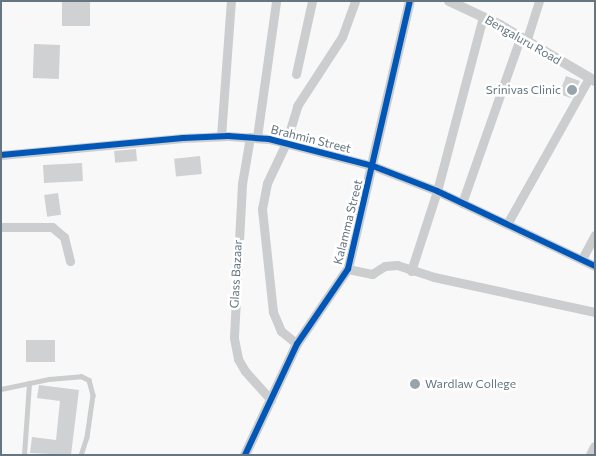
<!DOCTYPE html>
<html>
<head>
<meta charset="utf-8">
<style>
  body { margin:0 }
  #map { position:relative; width:596px; height:456px; overflow:hidden; background:#f8f8f8; font-family:Commissioner,sans-serif }
  div>[style] { position:absolute }
  .building>* { inset:0; background:#cfd1d2; transform-origin:0 0 }
  .service>* { height:4.5px; margin:-2.25px; padding:0 2.25px; transform-origin:2.25px; border-radius:2.25px; background:#cbcdce }
  .minor>* { height:9px; margin:-4.5px; padding:0 4.5px; transform-origin:4.5px; border-radius:4.5px; background:#cbcdce }
  .tertiary>* { height:10px; margin:-5px; padding:0 5px; transform-origin:5px; border-radius:5px; background:#cbcdce }
  .cycleway>* { height:6px; margin:-3px; padding:0 3px; transform-origin:3px; border-radius:3px; background:#0057b8 }
  .dots>* { width:14px; height:14px; translate:-50% -50%; box-sizing:border-box; border:2px solid #fff; border-radius:50% }
  span { translate:-50% -50%; white-space:nowrap; text-align:center; line-height:1.15; -webkit-text-stroke:5px #fff; paint-order:stroke }
  .street-label { font-size:12px; color:#657681 }
  .poi-label { font-size:12px; color:#657681 }
  .right { translate:-100% -50%; text-align:right }
  .left { translate:0 -50%; text-align:left }
  .frame { position:absolute; inset:0; border:2px solid #657681; pointer-events:none }
</style>
</head>
<body>
<div id="map">
  <div class="building">
    <i style="left:62px;top:1px;width:28px;height:25px"></i>
    <i style="left:34px;top:44px;width:26px;height:34px;rotate:2deg"></i>
    <i style="clip-path:polygon(566px 76px,580px 81px,571px 98px,559px 94px)"></i>
    <i style="left:136px;top:149px;width:12px;height:22px;rotate:85deg"></i>
    <i style="left:200px;top:156px;width:18px;height:26px;rotate:84deg"></i>
    <i style="left:82px;top:163px;width:18px;height:39px;rotate:87deg"></i>
    <i style="left:58px;top:193px;width:22px;height:14px;rotate:82deg"></i>
    <i style="left:26px;top:340px;width:29px;height:22px"></i>
    <i style="clip-path:polygon(39px 385px,79px 390px,71px 455px,30px 453px,32px 437px,56px 440px,60px 401px,37px 398px)"></i>
  </div>
  <div class="service">
    <i style="left:1px;top:389px;width:49px;rotate:-11.8deg"></i>
    <i style="left:49px;top:379px;width:32px;rotate:-5deg"></i>
    <i style="left:81px;top:376px;width:9px;rotate:27deg"></i>
    <i style="left:89px;top:380px;width:16px;rotate:75deg"></i>
    <i style="left:93px;top:395px;width:42px;rotate:98.1deg"></i>
    <i style="left:87px;top:437px;width:19px;rotate:108deg"></i>
    <i style="left:24px;top:455px;width:72px;rotate:-86deg"></i>
  </div>
  <div class="minor">
    <i style="left:526px;top:42px;width:43px;rotate:-72.4deg"></i>
    <i style="left:296px;top:74px;width:75px;rotate:-77.6deg"></i>
    <i style="left:221px;top:136px;width:135px;rotate:-85.8deg"></i>
    <i style="left:250px;top:137px;width:48px;rotate:99.7deg"></i>
    <i style="left:242px;top:184px;width:154px;rotate:93deg"></i>
    <i style="left:234px;top:338px;width:21px;rotate:79deg"></i>
    <i style="left:238px;top:359px;width:14px;rotate:60deg"></i>
    <i style="left:245px;top:371px;width:39px;rotate:48deg"></i>
    <i style="left:257px;top:137px;width:137px;rotate:-82deg"></i>
    <i style="left:1px;top:155px;width:183px;rotate:-5.3deg"></i>
    <i style="left:183px;top:138px;width:45px;rotate:-2.5deg"></i>
    <i style="left:228px;top:136px;width:41px;rotate:4.2deg"></i>
    <i style="left:269px;top:139px;width:107px;rotate:14.6deg"></i>
    <i style="left:373px;top:166px;width:69px;rotate:21.3deg"></i>
    <i style="left:437px;top:191px;width:175px;rotate:25.4deg"></i>
    <i style="left:462px;top:203px;width:175px;rotate:-70.6deg"></i>
    <i style="left:507px;top:224px;width:167px;rotate:-60.7deg"></i>
    <i style="left:1px;top:227px;width:51px"></i>
    <i style="left:52px;top:227px;width:16px;rotate:40deg"></i>
    <i style="left:64px;top:237px;width:25px;rotate:76deg"></i>
    <i style="left:582px;top:259px;width:27px;rotate:-62deg"></i>
    <i style="left:348px;top:269px;width:25px;rotate:12deg"></i>
    <i style="left:372px;top:274px;width:15px;rotate:-32deg"></i>
    <i style="left:385px;top:266px;width:12px;rotate:-5deg"></i>
    <i style="left:397px;top:265px;width:39px;rotate:18deg"></i>
    <i style="left:434px;top:277px;width:165px;rotate:12.3deg"></i>
    <i style="left:411px;top:271px;width:84px;rotate:-72deg"></i>
    <i style="left:437px;top:191px;width:180px;rotate:-75.2deg"></i>
    <i style="left:297px;top:344px;width:21px;rotate:-141deg"></i>
    <i style="left:281px;top:331px;width:21px;rotate:-113deg"></i>
    <i style="left:273px;top:312px;width:104px;rotate:-96.1deg"></i>
    <i style="left:262px;top:209px;width:26px;rotate:-79deg"></i>
    <i style="left:267px;top:183px;width:44px;rotate:-64.6deg"></i>
    <i style="left:286px;top:143px;width:39px;rotate:-73deg"></i>
    <i style="left:297px;top:106px;width:82px;rotate:-56.9deg"></i>
    <i style="left:342px;top:37px;width:38px;rotate:-70deg"></i>
  </div>
  <div class="tertiary">
    <i style="left:449px;top:1px;width:56px;rotate:25.2deg"></i>
    <i style="left:500px;top:25px;width:110px;rotate:30.5deg"></i>
    <i style="left:245px;top:455px;width:123px;rotate:-64.9deg"></i>
    <i style="left:297px;top:344px;width:91px;rotate:-55.8deg"></i>
    <i style="left:348px;top:269px;width:275px;rotate:-77deg"></i>
    <i style="left:591px;top:455px;width:9px;rotate:-63deg"></i>
  </div>
  <div class="cycleway">
    <i style="left:1px;top:155px;width:183px;rotate:-5.3deg"></i>
    <i style="left:183px;top:138px;width:45px;rotate:-2.5deg"></i>
    <i style="left:228px;top:136px;width:41px;rotate:4.2deg"></i>
    <i style="left:269px;top:139px;width:107px;rotate:14.6deg"></i>
    <i style="left:373px;top:166px;width:69px;rotate:21.3deg"></i>
    <i style="left:437px;top:191px;width:175px;rotate:25.4deg"></i>
    <i style="left:245px;top:455px;width:123px;rotate:-64.9deg"></i>
    <i style="left:297px;top:344px;width:91px;rotate:-55.8deg"></i>
    <i style="left:348px;top:269px;width:275px;rotate:-77deg"></i>
  </div>
  <div class="dots">
    <i style="left:572px;top:90px;background:#98a4ab"></i>
    <i style="left:415px;top:384px;background:#98a4ab"></i>
  </div>
  <div class="street-label">
    <span style="left:523px;top:40px;rotate:30deg">Bengaluru Road</span>
    <span style="left:311px;top:139px;rotate:14deg">Brahmin Street</span>
    <span style="left:348px;top:222px;rotate:-76deg">Kalamma Street</span>
    <span style="left:236px;top:274px;rotate:-87deg">Glass Bazaar</span>
  </div>
  <div class="poi-label">
    <span class="right" style="left:561px;top:90px">Srinivas Clinic</span>
    <span class="left" style="left:425px;top:384px">Wardlaw College</span>
  </div>
  <div class="frame"></div>
</div>
</body>
</html>
